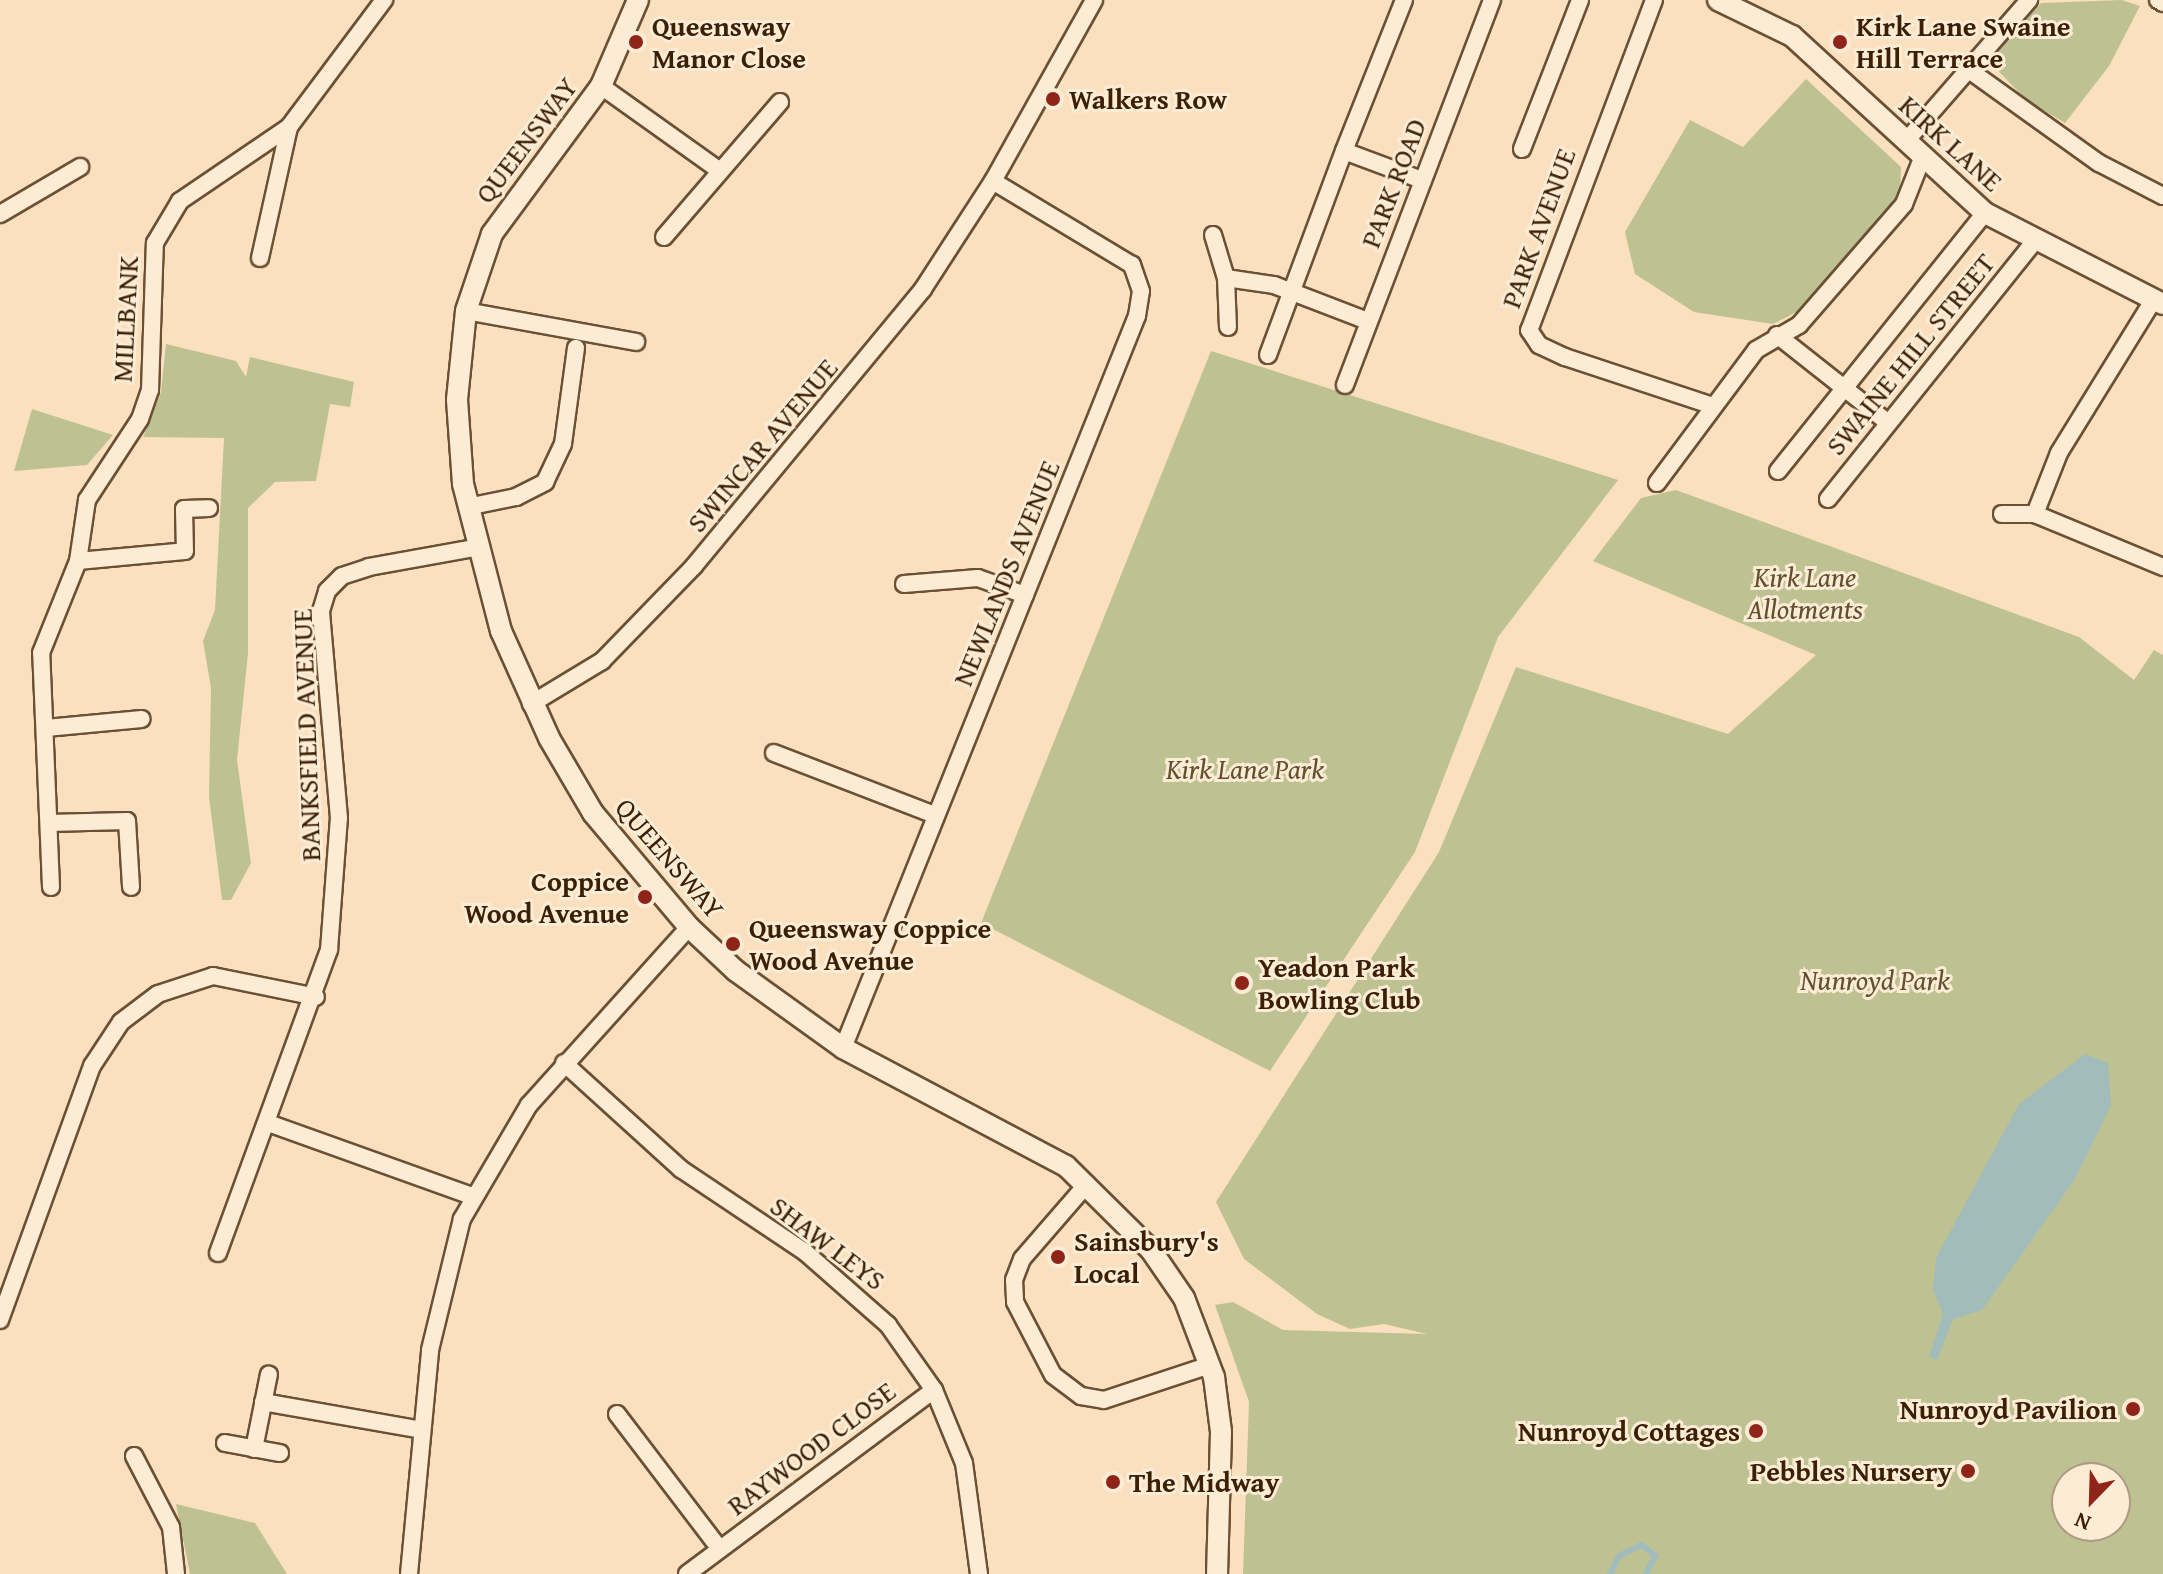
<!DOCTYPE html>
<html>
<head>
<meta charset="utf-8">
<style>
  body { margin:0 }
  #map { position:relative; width:2163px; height:1574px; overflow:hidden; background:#fae0be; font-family:"Gentium Book Plus",serif }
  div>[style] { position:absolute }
  .green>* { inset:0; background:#bec292 }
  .water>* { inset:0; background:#a2bbbb }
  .stream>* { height:6px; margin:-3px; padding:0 3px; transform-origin:3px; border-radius:3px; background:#a2bbbb }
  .roads { filter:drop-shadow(2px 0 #6b5033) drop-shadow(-2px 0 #6b5033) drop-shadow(0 2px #6b5033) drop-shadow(0 -2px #6b5033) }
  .minor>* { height:16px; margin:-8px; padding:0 8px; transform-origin:8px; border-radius:8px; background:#fcebd5 }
  .tertiary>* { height:20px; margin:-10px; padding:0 10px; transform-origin:10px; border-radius:10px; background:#fcebd5 }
  .dots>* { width:22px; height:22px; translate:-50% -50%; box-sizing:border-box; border:4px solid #fcebd5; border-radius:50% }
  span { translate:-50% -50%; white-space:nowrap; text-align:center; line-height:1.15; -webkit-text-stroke:6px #fcebd5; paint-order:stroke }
  .poi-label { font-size:28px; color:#3b2005; font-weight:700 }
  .left { translate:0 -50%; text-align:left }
  .right { translate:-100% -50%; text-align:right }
  .street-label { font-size:28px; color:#3b2005 }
  .park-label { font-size:28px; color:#62512f; font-style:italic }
  .north { position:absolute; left:2051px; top:1462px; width:80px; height:80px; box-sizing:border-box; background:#fcebd5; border:2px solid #af9a82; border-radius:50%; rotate:203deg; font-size:22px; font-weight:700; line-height:32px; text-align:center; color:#3b2005 }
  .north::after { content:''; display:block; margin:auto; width:28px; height:36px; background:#8f2418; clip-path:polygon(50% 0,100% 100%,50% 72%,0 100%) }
</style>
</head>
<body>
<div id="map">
  <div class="green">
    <i style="clip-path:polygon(2122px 0,2140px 6px,2109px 66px,2065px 123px,2025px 99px,1989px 61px,2041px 3px)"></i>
    <i style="clip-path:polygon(1806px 79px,1901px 167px,1900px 199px,1814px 303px,1773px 324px,1694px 312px,1635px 274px,1625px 232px,1690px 120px,1743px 147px)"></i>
    <i style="clip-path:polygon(166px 344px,236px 361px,246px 377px,250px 357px,354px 382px,350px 407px,330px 404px,316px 481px,275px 482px,248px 508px,248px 653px,237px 760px,251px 863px,231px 900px,222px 900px,209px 797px,211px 688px,203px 641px,215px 610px,224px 438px,143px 437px,161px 392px)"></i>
    <i style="clip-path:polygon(1211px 351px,1618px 480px,1498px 637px,1415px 852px,1270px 1071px,981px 923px)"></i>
    <i style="clip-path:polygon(32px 409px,113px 435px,87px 465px,14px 471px)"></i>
    <i style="clip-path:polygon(evenodd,1676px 490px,2079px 637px,2134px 680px,2154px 650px,2163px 655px,2163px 1574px,1243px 1574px,1249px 1402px,1215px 1305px,1233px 1302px,1283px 1330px,1427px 1334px,1384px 1324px,1350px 1329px,1317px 1314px,1244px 1259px,1216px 1202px,1439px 852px,1516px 667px,1728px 734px,1816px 655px,1593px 561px,1641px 498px,1676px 490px,2067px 1478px,2115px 1478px,2115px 1526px,2067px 1526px,2067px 1478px)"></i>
    <i style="clip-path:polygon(176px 1504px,255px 1523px,287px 1574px,190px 1574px)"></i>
  </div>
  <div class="water">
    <i style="clip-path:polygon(2085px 1054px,2108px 1063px,2111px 1105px,2075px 1179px,1982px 1310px,1953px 1319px,1937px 1360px,1929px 1357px,1943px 1314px,1933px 1289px,1936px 1258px,2019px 1104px)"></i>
  </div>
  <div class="stream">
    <i style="left:1610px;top:1574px;width:20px;rotate:-63deg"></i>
    <i style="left:1619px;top:1556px;width:25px;rotate:-26deg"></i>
    <i style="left:1642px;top:1545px;width:17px;rotate:40deg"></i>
    <i style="left:1655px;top:1556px;width:20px;rotate:117deg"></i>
  </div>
  <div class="roads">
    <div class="minor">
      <i style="left:1404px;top:0;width:162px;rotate:111.7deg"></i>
      <i style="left:1344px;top:151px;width:83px;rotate:20.4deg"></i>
      <i style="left:1654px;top:0;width:353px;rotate:110.7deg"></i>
      <i style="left:1529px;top:330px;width:18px;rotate:56deg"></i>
      <i style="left:1539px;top:345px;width:29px;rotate:25deg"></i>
      <i style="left:1565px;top:357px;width:156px;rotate:18.3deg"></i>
      <i style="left:2158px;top:0;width:6px;rotate:31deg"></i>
      <i style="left:1969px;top:70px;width:160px;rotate:35.6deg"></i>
      <i style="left:2099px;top:163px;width:72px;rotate:27.3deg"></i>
      <i style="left:601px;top:86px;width:146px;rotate:35.5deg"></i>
      <i style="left:1907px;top:140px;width:186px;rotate:-48.9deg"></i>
      <i style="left:1522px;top:149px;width:160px;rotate:-68.7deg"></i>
      <i style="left:0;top:214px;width:93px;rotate:-30.4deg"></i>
      <i style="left:1213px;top:235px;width:45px;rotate:73.2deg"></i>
      <i style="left:1226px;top:278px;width:49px;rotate:8.3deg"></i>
      <i style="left:1274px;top:285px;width:101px;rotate:21deg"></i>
      <i style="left:664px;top:237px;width:178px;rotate:-49.3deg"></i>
      <i style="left:260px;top:258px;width:134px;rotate:-77.5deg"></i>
      <i style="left:289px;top:127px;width:159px;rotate:-53.2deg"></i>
      <i style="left:1226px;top:278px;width:49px;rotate:87.7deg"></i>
      <i style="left:2154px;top:299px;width:181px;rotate:121.7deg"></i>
      <i style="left:2059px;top:453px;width:66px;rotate:111.5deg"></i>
      <i style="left:2035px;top:514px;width:139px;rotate:22.5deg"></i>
      <i style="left:466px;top:311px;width:173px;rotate:10.3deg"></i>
      <i style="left:1777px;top:335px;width:140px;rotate:38.3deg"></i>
      <i style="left:1268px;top:355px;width:218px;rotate:-69.6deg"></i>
      <i style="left:1345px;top:385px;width:412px;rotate:-69.1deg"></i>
      <i style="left:1778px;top:471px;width:331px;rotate:-51.3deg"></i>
      <i style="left:1657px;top:483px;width:166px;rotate:-53.3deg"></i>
      <i style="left:1756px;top:350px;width:50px;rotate:-30.2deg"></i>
      <i style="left:1799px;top:325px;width:160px;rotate:-49deg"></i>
      <i style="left:1904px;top:204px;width:46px;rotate:-68.4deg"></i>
      <i style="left:1828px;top:499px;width:328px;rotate:-51.3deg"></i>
      <i style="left:467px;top:507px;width:50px;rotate:-11.5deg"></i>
      <i style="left:516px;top:497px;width:33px;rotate:-27deg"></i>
      <i style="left:545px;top:482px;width:42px;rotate:-64.7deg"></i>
      <i style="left:563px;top:444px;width:97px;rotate:-82.3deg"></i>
      <i style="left:2002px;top:514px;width:33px"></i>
      <i style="left:78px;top:561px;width:107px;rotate:-5.3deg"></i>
      <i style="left:185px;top:551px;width:42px;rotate:-91.4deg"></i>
      <i style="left:184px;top:509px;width:25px;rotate:-2deg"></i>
      <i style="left:904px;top:584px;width:74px;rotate:-4.6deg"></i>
      <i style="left:978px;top:578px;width:50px;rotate:19.9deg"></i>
      <i style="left:531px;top:704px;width:83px;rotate:-31.2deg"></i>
      <i style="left:602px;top:661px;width:132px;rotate:-45.9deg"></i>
      <i style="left:694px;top:566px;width:359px;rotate:-50.4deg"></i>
      <i style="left:923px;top:289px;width:129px;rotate:-57.1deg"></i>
      <i style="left:993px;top:181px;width:207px;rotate:-60.8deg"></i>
      <i style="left:46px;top:728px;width:96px;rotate:-5.4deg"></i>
      <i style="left:774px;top:753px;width:173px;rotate:21.1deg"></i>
      <i style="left:49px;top:823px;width:78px;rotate:-1.5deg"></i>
      <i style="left:127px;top:821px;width:66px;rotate:86.5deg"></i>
      <i style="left:51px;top:887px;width:234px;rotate:-92.4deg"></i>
      <i style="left:41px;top:653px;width:99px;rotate:-68.1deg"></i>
      <i style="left:78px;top:561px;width:62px;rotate:-81.6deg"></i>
      <i style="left:87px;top:500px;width:97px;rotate:-56.8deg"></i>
      <i style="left:140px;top:419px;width:31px;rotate:-71deg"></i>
      <i style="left:150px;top:390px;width:147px;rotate:-88.1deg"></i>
      <i style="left:155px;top:243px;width:49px;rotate:-59.2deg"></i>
      <i style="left:180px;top:201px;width:132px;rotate:-34.2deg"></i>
      <i style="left:843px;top:1048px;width:789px;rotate:-68.12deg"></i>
      <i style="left:1137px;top:316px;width:25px;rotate:-81deg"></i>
      <i style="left:1141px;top:291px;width:28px;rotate:-109deg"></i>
      <i style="left:1132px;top:265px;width:162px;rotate:-148.9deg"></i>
      <i style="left:564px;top:1063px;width:158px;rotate:42.2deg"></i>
      <i style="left:681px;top:1169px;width:149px;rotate:33.8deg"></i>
      <i style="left:805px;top:1252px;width:111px;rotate:41.3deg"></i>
      <i style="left:888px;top:1325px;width:80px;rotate:54.7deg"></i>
      <i style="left:934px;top:1390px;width:79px;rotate:67.7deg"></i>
      <i style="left:964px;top:1463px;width:112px;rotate:82.3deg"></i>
      <i style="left:268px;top:1123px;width:217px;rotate:19.7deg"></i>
      <i style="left:1087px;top:1184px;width:99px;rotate:130.9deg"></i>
      <i style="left:1022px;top:1259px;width:22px;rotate:111deg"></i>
      <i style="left:1014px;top:1280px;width:22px;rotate:87deg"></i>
      <i style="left:1015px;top:1302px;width:82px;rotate:62.5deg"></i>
      <i style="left:1053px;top:1375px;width:35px;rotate:37deg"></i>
      <i style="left:1081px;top:1396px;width:23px;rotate:10deg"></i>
      <i style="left:1104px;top:1400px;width:112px;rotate:-18.3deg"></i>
      <i style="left:218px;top:1253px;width:323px;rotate:-69.9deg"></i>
      <i style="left:329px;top:950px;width:132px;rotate:-85.7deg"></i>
      <i style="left:339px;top:818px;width:208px;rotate:-95deg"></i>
      <i style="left:321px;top:611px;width:21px;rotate:-73deg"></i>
      <i style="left:327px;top:591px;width:21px;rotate:-45deg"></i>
      <i style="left:342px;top:576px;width:28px;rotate:-18deg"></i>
      <i style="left:369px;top:567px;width:108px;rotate:-10.2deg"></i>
      <i style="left:0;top:1320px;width:270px;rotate:-70.1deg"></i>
      <i style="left:92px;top:1066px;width:53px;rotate:-56.6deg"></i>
      <i style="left:121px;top:1022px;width:46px;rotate:-37.1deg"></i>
      <i style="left:158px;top:994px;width:58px;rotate:-18.1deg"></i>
      <i style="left:213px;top:976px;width:105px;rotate:11.5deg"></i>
      <i style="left:263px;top:1402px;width:161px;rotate:10deg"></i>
      <i style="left:617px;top:1414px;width:170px;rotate:52.7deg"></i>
      <i style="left:225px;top:1443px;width:56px;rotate:10.3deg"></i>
      <i style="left:254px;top:1449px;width:76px;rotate:-78.7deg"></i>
      <i style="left:134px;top:1456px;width:80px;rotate:62.5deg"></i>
      <i style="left:171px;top:1527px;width:47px;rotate:83.9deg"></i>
      <i style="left:409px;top:1574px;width:225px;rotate:-84.6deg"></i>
      <i style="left:430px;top:1350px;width:135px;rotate:-76.3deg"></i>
      <i style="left:462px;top:1219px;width:132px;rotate:-59.6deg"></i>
      <i style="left:529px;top:1105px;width:239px;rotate:-48deg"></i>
      <i style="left:687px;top:1574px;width:308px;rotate:-36.7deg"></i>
    </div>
    <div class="tertiary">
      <i style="left:638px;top:0;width:94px;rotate:113.3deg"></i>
      <i style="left:601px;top:86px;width:184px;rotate:126.4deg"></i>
      <i style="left:492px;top:234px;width:81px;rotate:108.7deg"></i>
      <i style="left:466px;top:311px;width:89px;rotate:95.8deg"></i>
      <i style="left:457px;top:400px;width:84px;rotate:85.9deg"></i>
      <i style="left:463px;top:484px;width:152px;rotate:75.5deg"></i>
      <i style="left:501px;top:631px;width:117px;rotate:65.8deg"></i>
      <i style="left:549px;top:738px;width:87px;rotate:59.6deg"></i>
      <i style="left:593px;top:813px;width:149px;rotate:49.9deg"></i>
      <i style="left:689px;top:927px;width:64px;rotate:43.1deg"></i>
      <i style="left:736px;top:971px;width:132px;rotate:35.7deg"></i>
      <i style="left:843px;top:1048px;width:252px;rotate:27.9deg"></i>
      <i style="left:1066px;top:1166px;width:120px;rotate:44.7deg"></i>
      <i style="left:1151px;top:1250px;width:58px;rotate:55.5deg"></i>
      <i style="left:1184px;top:1298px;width:85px;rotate:69.2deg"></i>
      <i style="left:1214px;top:1377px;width:55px;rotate:82.7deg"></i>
      <i style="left:1221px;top:1432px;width:142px;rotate:91.6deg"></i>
      <i style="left:1718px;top:0;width:82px;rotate:25.9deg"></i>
      <i style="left:1792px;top:36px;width:262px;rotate:42.5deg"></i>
      <i style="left:1985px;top:213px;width:200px;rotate:27.1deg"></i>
    </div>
  </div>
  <div class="dots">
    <i style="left:636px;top:42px;background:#8f2418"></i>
    <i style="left:1840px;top:42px;background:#8f2418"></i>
    <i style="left:1053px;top:99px;background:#8f2418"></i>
    <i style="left:645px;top:897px;background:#8f2418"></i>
    <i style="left:733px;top:944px;background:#8f2418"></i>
    <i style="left:1242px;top:983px;background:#8f2418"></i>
    <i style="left:1058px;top:1257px;background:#8f2418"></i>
    <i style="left:2133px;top:1409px;background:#8f2418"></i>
    <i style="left:1756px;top:1431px;background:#8f2418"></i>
    <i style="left:1968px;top:1471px;background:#8f2418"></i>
    <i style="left:1113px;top:1482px;background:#8f2418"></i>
  </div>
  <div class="poi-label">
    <span class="left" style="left:652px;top:42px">Queensway<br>Manor Close</span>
    <span class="left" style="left:1856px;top:42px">Kirk Lane Swaine<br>Hill Terrace</span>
    <span class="left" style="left:1069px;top:99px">Walkers Row</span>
    <span class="right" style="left:629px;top:897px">Coppice<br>Wood Avenue</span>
    <span class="left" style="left:749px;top:944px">Queensway Coppice<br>Wood Avenue</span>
    <span class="left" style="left:1258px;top:983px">Yeadon Park<br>Bowling Club</span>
    <span class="left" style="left:1074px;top:1257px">Sainsbury's<br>Local</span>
    <span class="right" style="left:2117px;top:1409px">Nunroyd Pavilion</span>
    <span class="right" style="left:1740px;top:1431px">Nunroyd Cottages</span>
    <span class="right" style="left:1952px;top:1471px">Pebbles Nursery</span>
    <span class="left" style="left:1129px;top:1482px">The Midway</span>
  </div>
  <div class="street-label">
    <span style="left:526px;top:140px;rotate:-53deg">QUEENSWAY</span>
    <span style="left:1951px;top:143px;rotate:42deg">KIRK LANE</span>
    <span style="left:1393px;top:183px;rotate:-69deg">PARK ROAD</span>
    <span style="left:1538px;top:228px;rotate:-70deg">PARK AVENUE</span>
    <span style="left:125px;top:319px;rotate:-87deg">MILLBANK</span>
    <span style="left:1910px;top:354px;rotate:-51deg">SWAINE HILL STREET</span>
    <span style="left:762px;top:445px;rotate:-50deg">SWINCAR AVENUE</span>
    <span style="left:1006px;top:573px;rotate:-68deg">NEWLANDS AVENUE</span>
    <span style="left:306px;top:735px;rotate:-92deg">BANKSFIELD AVENUE</span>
    <span style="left:670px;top:858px;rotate:49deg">QUEENSWAY</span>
    <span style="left:828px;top:1243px;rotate:37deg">SHAW LEYS</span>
    <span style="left:811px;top:1448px;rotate:-37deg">RAYWOOD CLOSE</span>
  </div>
  <div class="park-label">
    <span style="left:1805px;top:593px">Kirk Lane<br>Allotments</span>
    <span style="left:1245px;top:769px">Kirk Lane Park</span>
    <span style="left:1875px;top:980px">Nunroyd Park</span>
  </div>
  <div class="north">N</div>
</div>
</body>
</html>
